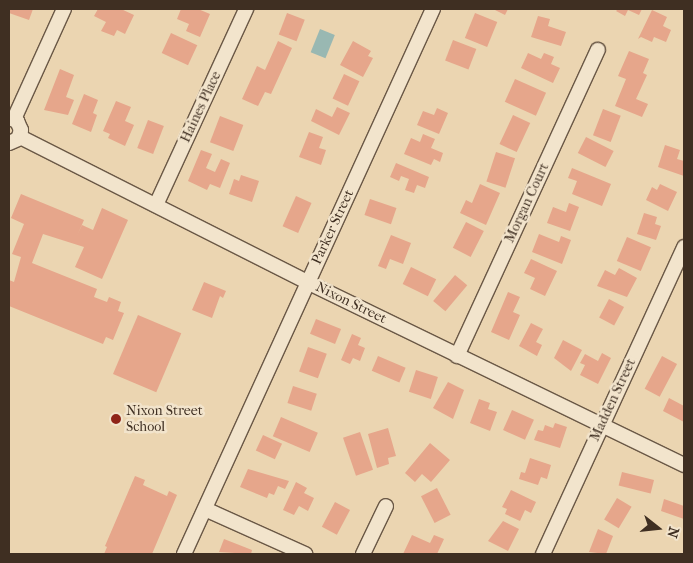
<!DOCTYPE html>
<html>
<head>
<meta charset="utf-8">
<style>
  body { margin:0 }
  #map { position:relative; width:693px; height:563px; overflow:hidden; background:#ebd5b1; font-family:"IM FELL French Canon",serif }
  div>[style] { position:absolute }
  .water>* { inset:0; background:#99b8b2; transform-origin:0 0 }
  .building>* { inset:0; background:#e6a68b; transform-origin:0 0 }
  .roads { filter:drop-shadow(1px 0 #6a5846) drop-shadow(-1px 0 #6a5846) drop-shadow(0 1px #6a5846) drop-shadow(0 -1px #6a5846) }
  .minor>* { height:14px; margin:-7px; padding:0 7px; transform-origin:7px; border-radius:7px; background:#f2e4cc }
  .dots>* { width:14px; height:14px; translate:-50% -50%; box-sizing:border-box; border:2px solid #f2e4cc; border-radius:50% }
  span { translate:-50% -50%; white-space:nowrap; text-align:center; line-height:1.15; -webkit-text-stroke:5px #f2e4cc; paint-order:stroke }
  .street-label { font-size:14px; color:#3f2f22 }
  .poi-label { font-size:14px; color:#3f2f22 }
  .left { translate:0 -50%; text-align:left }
  .frame { position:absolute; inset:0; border:10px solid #3f2f22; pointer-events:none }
  .north { position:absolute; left:633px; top:503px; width:50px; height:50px; -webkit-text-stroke:4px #f2e4cc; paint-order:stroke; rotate:106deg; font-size:14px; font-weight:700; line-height:20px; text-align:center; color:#3f2f22 }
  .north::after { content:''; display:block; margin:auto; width:18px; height:22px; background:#3f2f22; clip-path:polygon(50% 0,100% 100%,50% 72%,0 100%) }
</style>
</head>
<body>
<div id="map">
  <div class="water">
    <i style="left:320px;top:29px;width:16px;height:25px;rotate:22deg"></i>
  </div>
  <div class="building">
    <i style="clip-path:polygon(9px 9px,33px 9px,29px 20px,9px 13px)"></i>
    <i style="clip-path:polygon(98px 9px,121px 9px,134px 15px,125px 34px,117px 30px,114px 36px,101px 31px,106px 22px,94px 16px)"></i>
    <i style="clip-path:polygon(181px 9px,198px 9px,210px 14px,200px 37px,186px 31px,189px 24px,177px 19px)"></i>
    <i style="clip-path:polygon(493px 9px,508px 9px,505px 15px)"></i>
    <i style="clip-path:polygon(618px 9px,642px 9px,639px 15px,628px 10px,625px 16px,616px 11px)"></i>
    <i style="clip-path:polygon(652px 10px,667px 17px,663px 26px,671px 30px,666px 42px,654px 37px,652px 42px,641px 37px,638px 39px)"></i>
    <i style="left:287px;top:13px;width:19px;height:23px;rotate:21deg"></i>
    <i style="left:475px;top:13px;width:24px;height:27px;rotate:22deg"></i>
    <i style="clip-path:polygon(538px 16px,550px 19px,548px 26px,566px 32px,561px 46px,531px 37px)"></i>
    <i style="left:171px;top:33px;width:29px;height:22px;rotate:25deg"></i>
    <i style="left:453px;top:40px;width:25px;height:22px;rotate:21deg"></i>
    <i style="clip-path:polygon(278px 41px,292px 48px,271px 94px,265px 92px,258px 106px,242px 99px,257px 66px,265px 70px)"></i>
    <i style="clip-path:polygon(353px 41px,371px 51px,368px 56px,373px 58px,363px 77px,340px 65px)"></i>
    <i style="clip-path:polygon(629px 51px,649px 59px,643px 73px,647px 75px,636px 99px,648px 104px,642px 117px,615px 106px,626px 79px,618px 76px)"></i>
    <i style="clip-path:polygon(528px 53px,541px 59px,544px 53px,554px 57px,551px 64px,560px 68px,553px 83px,521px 68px)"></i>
    <i style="clip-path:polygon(60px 69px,74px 75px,66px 97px,74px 100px,68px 115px,44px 110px)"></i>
    <i style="left:344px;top:74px;width:17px;height:27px;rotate:25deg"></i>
    <i style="left:515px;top:79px;width:34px;height:25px;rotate:24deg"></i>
    <i style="clip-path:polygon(84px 94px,98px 100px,93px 113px,97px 115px,91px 132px,72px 124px)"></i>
    <i style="clip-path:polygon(116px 101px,131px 107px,125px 121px,134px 125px,125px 146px,108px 138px,110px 134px,103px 131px)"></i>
    <i style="clip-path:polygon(337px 107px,350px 113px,339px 135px,311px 121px,316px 109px,332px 117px)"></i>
    <i style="clip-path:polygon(437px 108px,448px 113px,439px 134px,417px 125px,423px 111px,434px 115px)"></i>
    <i style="left:603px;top:109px;width:19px;height:28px;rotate:21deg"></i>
    <i style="left:513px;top:115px;width:19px;height:32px;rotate:25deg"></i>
    <i style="left:220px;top:116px;width:25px;height:28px;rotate:21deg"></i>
    <i style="left:148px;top:120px;width:17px;height:30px;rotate:21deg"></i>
    <i style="clip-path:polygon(309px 132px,323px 137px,319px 148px,326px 150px,321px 165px,299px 157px)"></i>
    <i style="clip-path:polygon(423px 134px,435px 139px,431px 148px,443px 153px,440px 162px,434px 159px,431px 165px,404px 154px,411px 138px,420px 142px)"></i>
    <i style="left:586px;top:137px;width:31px;height:18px;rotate:27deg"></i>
    <i style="clip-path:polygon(665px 145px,680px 150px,677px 159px,684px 161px,684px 176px,658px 167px)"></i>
    <i style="clip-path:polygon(201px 150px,212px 154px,206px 168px,215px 172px,221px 159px,230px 163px,220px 188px,210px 184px,207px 190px,188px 181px)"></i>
    <i style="left:496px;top:152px;width:20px;height:31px;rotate:18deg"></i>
    <i style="clip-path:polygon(396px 163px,429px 177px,425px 188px,417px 185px,414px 193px,405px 190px,409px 179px,401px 176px,399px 181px,390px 177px)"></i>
    <i style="clip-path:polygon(572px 168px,611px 184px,602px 206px,572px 194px,577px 181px,568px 178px)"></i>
    <i style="clip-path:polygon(241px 175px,259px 181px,252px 202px,229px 194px,234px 179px,239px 181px)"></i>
    <i style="clip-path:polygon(480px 184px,500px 193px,486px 225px,460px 213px,466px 200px,472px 203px)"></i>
    <i style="clip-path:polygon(660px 184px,677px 192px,668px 211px,646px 200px,652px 187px,657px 190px)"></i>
    <i style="clip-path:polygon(21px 194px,84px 220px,77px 236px,82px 225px,93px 230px,102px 208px,128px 220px,102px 279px,75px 267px,84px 247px,43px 234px,32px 263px,97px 289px,94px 297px,107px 302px,109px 297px,121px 302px,118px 311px,124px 313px,113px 340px,106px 337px,103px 344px,9px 306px,9px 280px,14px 282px,21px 257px,12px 254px,24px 224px,11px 218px)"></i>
    <i style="left:296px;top:196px;width:17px;height:33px;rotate:24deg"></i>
    <i style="left:370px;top:199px;width:28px;height:17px;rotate:19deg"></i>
    <i style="clip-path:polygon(569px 203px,579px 207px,570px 231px,547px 223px,553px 207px,566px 212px)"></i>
    <i style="clip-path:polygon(644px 213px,657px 217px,655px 224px,661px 226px,656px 240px,637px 234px)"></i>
    <i style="left:466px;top:222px;width:20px;height:29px;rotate:27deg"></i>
    <i style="clip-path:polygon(539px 234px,559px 242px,561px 236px,571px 240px,562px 264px,532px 252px)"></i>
    <i style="clip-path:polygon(391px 235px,411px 243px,403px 264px,390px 259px,386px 269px,378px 266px)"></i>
    <i style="left:627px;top:237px;width:26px;height:26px;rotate:23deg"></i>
    <i style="clip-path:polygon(531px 259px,557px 271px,545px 296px,530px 289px,535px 278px,524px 273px)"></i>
    <i style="left:411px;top:267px;width:28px;height:19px;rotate:26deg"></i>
    <i style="clip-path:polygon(619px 268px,637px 278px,627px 297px,597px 286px,605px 270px,615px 275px)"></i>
    <i style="left:455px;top:275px;width:16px;height:34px;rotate:40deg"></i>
    <i style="clip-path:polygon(204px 282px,226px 291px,223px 298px,220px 296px,212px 318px,192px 310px)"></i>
    <i style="clip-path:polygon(508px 292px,520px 297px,513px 312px,520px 315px,509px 340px,491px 332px)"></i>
    <i style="left:609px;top:299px;width:17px;height:21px;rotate:28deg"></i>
    <i style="left:138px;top:315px;width:47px;height:64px;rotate:23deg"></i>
    <i style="left:316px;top:319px;width:27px;height:16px;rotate:22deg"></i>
    <i style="clip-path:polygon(531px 323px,543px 329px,536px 342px,542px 345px,537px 356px,519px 346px)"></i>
    <i style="clip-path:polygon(352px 334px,361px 338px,358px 345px,365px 348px,360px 361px,353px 358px,350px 364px,341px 360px)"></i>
    <i style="clip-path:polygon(563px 340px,582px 350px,571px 371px,554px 358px)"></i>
    <i style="left:308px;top:347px;width:20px;height:26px;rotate:20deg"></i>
    <i style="clip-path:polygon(602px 353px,611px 358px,598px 384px,580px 375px,585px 365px,580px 363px,585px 354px,598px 361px)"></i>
    <i style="left:378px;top:356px;width:30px;height:16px;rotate:23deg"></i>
    <i style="left:662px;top:356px;width:17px;height:37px;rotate:28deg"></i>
    <i style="left:416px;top:370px;width:23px;height:23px;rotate:18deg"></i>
    <i style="clip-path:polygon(448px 382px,464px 390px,453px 419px,433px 408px)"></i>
    <i style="left:293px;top:386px;width:25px;height:18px;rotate:18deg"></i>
    <i style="clip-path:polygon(669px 398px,684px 406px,684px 422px,663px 411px)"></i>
    <i style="clip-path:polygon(479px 399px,490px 403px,488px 409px,497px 412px,490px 431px,470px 423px)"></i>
    <i style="left:512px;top:410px;width:24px;height:22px;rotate:24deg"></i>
    <i style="left:281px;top:417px;width:40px;height:21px;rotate:23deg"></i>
    <i style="clip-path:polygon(555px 423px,567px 427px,560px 448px,534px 440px,538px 430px,543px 431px,545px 425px,553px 428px)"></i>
    <i style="clip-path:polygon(388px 428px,396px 456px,388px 458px,389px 464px,377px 468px,368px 434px)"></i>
    <i style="left:360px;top:432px;width:40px;height:18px;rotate:71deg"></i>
    <i style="left:263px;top:435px;width:21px;height:17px;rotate:25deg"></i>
    <i style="clip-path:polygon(430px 443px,450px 460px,431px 482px,422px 474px,415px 482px,405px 473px)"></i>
    <i style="clip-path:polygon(530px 458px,551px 465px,547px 479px,541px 477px,538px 485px,519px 479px,521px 472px,525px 473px)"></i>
    <i style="clip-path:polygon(248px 469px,289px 481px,285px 489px,278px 486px,274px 495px,269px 493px,267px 498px,240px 487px)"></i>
    <i style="left:622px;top:472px;width:33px;height:14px;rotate:14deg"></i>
    <i style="clip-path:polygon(135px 476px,145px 480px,143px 485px,167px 496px,169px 491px,177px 495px,152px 554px,104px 554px,107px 547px,105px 546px)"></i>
    <i style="clip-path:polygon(296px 482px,307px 488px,304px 493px,314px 498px,308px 511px,299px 506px,294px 515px,283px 510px)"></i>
    <i style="left:437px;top:488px;width:30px;height:18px;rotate:63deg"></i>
    <i style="clip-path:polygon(511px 490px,536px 502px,531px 513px,525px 510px,520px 521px,505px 514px,507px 509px,502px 507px)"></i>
    <i style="left:617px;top:498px;width:17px;height:25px;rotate:31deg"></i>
    <i style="clip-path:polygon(664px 499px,684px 506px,684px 519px,661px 511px)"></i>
    <i style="left:335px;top:502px;width:17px;height:28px;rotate:28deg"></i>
    <i style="clip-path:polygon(503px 521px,519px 529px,508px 551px,488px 541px)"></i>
    <i style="clip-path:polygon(598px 529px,613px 536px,606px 554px,589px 552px)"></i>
    <i style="clip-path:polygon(412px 535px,430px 543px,434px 535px,444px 539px,437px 554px,403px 554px)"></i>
    <i style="clip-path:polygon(224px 539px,252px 550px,251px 554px,219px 552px)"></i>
  </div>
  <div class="roads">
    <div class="minor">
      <i style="left:9px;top:118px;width:9px;rotate:21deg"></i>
      <i style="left:17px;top:121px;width:10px;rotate:66deg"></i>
      <i style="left:21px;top:130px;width:9px;rotate:108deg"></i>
      <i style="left:18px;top:139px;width:10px;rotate:156deg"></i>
      <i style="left:14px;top:119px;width:121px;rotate:-65.6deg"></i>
      <i style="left:20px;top:137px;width:322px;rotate:26.8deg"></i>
      <i style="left:307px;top:282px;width:419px;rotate:25.9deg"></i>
      <i style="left:156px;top:205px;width:216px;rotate:-65.3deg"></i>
      <i style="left:457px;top:356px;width:337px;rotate:-65.3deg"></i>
      <i style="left:205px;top:509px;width:110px;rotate:24.2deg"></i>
      <i style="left:184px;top:554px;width:599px;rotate:-65.45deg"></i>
      <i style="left:363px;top:554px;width:53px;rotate:-64.4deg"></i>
      <i style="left:543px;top:554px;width:338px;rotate:-65.3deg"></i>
    </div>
  </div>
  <div class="dots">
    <i style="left:116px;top:419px;background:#8f2418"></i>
  </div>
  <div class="street-label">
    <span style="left:201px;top:107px;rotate:-65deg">Haines Place</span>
    <span style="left:527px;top:203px;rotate:-65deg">Morgan Court</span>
    <span style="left:333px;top:227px;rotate:-65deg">Parker Street</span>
    <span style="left:351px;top:303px;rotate:26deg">Nixon Street</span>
    <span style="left:613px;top:400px;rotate:-65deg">Madden Street</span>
  </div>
  <div class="poi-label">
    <span class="left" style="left:126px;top:419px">Nixon Street<br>School</span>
  </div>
  <div class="frame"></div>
  <div class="north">N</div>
</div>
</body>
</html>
